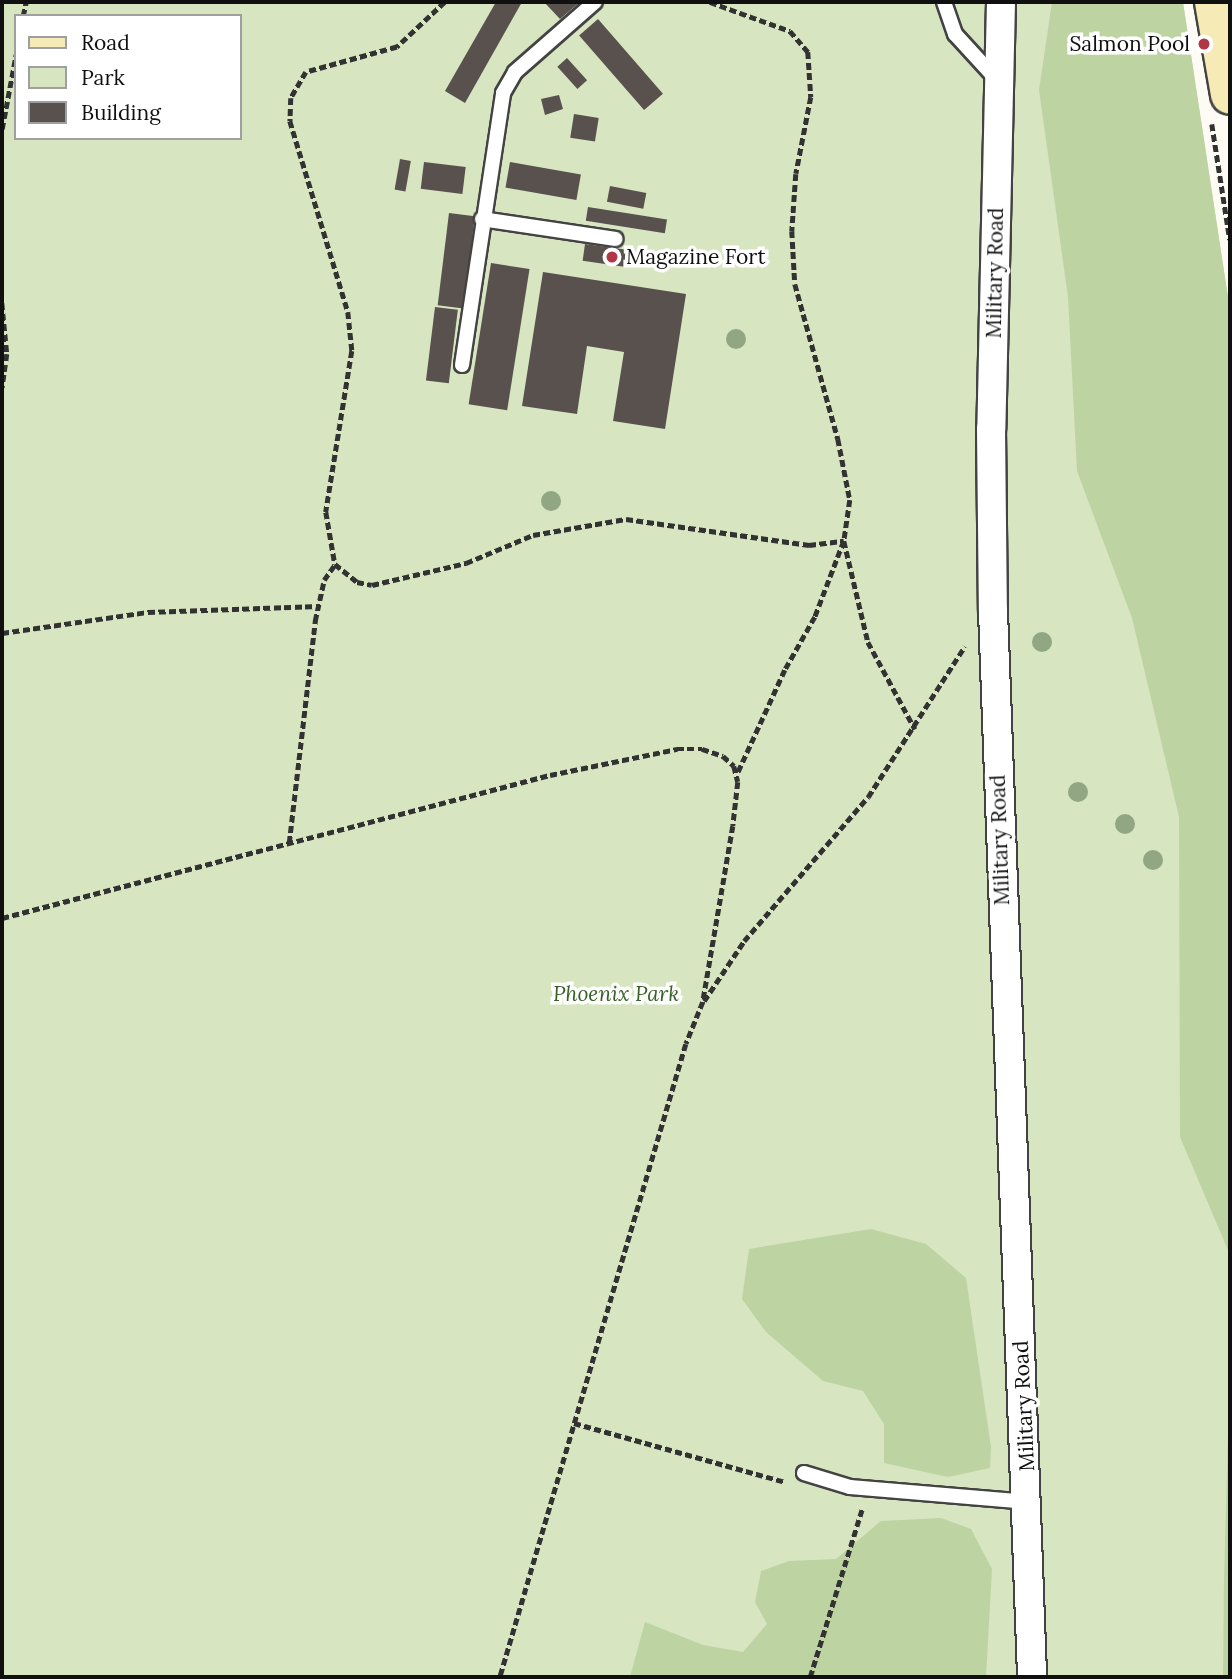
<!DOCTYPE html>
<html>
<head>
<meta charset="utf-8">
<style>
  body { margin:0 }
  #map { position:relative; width:1232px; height:1679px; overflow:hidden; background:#fefbf4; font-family:Lora,serif }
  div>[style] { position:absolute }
  .green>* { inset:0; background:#d7e5c1 }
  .forest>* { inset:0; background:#bdd4a2 }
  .building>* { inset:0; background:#58514e; transform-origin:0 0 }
  .path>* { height:4.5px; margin-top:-2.25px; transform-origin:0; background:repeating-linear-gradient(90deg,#323232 0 7px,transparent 0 10.5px) }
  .roads { filter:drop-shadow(2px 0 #434343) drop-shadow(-2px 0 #434343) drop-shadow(0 2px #434343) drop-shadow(0 -2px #434343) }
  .service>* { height:14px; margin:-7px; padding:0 7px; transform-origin:7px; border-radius:7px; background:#fff }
  .minor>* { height:28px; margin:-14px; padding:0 14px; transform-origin:14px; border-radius:14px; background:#fff }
  .secondary>* { height:38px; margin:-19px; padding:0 19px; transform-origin:19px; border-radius:19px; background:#f6eab7 }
  .trees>* { width:20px; height:20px; margin:-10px; border-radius:50%; background:#91a683 }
  .dots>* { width:19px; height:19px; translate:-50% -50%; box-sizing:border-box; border:4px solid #fff; border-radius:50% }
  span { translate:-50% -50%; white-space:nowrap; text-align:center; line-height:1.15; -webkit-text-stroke:7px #fff; paint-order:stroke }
  .poi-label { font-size:21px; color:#101010 }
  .right { translate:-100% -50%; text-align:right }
  .left { translate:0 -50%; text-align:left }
  .street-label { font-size:21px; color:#101010 }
  .park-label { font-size:21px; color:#386127; font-style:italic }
  .frame { position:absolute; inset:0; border:4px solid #101010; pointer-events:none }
  .legend { position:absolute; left:14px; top:14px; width:228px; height:126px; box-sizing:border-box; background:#fff; border:2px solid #9f9f9f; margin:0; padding:9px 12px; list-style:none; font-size:21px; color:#101010 }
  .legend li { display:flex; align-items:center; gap:14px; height:35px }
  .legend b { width:35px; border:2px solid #9f9f9f }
</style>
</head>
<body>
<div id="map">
  <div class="green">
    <i style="clip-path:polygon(evenodd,2px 2px,1183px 2px,1230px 311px,1230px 1677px,2px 1677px,2px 2px,16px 16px,240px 16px,240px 138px,16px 138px,16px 16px)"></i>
  </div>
  <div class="forest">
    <i style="clip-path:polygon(1052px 2px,1183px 2px,1230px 310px,1230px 1255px,1180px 1137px,1179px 817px,1132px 618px,1077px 471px,1068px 297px,1039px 90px)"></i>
    <i style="clip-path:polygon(871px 1229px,926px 1244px,966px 1278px,991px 1447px,990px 1468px,948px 1477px,884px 1463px,884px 1424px,863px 1391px,823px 1381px,766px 1332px,742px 1299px,749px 1249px)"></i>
    <i style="clip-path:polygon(1230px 1359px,1230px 1677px,1223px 1677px,1224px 1581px)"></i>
    <i style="clip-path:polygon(941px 1518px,971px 1529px,992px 1569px,986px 1677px,630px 1677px,645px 1622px,703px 1645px,743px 1652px,767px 1624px,755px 1602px,761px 1571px,789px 1561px,836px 1559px,881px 1521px)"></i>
  </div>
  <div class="building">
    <i style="clip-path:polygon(496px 2px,522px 2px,465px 103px,445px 91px)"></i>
    <i style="clip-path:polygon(544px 2px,580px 2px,560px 19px)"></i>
    <i style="left:598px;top:19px;width:99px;height:25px;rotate:49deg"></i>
    <i style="left:567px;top:58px;width:30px;height:13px;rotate:48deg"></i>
    <i style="clip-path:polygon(559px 95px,563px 109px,545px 115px,541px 99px)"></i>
    <i style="left:574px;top:114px;width:25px;height:24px;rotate:9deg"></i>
    <i style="left:400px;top:159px;width:11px;height:31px;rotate:10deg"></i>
    <i style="left:424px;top:162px;width:42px;height:27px;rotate:7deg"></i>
    <i style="left:510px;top:162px;width:72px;height:26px;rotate:10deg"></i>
    <i style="left:610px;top:186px;width:37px;height:16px;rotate:11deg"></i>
    <i style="left:588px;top:207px;width:80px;height:14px;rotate:9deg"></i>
    <i style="left:449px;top:213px;width:26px;height:93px;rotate:7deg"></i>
    <i style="left:585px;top:244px;width:42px;height:17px;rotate:8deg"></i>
    <i style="left:491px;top:263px;width:39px;height:143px;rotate:9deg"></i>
    <i style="clip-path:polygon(543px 272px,686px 294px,665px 429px,613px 421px,624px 352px,587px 346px,577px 414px,522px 406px)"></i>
    <i style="left:435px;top:307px;width:23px;height:74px;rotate:7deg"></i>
  </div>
  <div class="path">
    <i style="left:445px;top:2px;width:66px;rotate:136.8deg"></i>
    <i style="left:397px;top:47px;width:94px;rotate:164.6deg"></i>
    <i style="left:306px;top:72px;width:30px;rotate:120deg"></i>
    <i style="left:291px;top:98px;width:23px;rotate:92deg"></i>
    <i style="left:290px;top:121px;width:200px;rotate:73.1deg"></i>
    <i style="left:348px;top:312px;width:39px;rotate:84deg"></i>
    <i style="left:352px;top:351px;width:163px;rotate:99.2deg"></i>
    <i style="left:326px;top:512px;width:53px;rotate:80.2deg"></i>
    <i style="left:335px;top:564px;width:28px;rotate:39deg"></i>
    <i style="left:357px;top:582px;width:15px;rotate:11deg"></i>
    <i style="left:372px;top:585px;width:97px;rotate:-13.2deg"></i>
    <i style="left:466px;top:563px;width:73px;rotate:-22.7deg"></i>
    <i style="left:533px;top:535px;width:94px;rotate:-9.8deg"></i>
    <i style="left:626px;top:519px;width:185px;rotate:8.1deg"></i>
    <i style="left:809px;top:545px;width:35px;rotate:-7deg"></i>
    <i style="left:844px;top:541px;width:104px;rotate:76.6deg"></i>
    <i style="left:868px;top:642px;width:99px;rotate:61.6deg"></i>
    <i style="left:710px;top:2px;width:85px;rotate:19.9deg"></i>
    <i style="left:790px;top:31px;width:28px;rotate:49deg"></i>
    <i style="left:808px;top:52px;width:45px;rotate:86.2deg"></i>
    <i style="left:811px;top:97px;width:78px;rotate:101deg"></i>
    <i style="left:796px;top:174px;width:57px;rotate:94deg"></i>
    <i style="left:792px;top:231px;width:53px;rotate:86.8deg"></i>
    <i style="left:795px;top:284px;width:161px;rotate:74.5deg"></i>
    <i style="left:838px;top:439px;width:62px;rotate:78.9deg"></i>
    <i style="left:850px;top:500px;width:41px;rotate:98.3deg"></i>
    <i style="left:844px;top:541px;width:81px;rotate:110.9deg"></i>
    <i style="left:815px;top:617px;width:61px;rotate:119.5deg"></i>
    <i style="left:785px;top:670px;width:115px;rotate:114.6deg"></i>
    <i style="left:23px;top:16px;width:14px;rotate:-78deg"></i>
    <i style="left:1212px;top:124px;width:117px;rotate:81.2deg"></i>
    <i style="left:2px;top:129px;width:76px;rotate:-79.4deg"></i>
    <i style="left:2px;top:303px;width:51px;rotate:84.4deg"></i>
    <i style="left:7px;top:354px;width:34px;rotate:98deg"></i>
    <i style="left:2px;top:633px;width:148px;rotate:-8.2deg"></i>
    <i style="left:148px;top:612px;width:171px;rotate:-2deg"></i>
    <i style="left:289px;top:843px;width:224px;rotate:-83.3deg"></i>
    <i style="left:315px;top:621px;width:42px;rotate:-77.6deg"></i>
    <i style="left:324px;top:580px;width:19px;rotate:-55deg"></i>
    <i style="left:2px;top:918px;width:566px;rotate:-14.63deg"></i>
    <i style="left:550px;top:775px;width:130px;rotate:-11.6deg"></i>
    <i style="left:677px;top:749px;width:25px"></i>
    <i style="left:702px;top:749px;width:22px;rotate:18deg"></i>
    <i style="left:723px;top:756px;width:15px;rotate:42deg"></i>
    <i style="left:734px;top:766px;width:16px;rotate:76deg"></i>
    <i style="left:738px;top:782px;width:44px;rotate:96.5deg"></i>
    <i style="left:733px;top:826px;width:179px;rotate:99.7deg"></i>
    <i style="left:703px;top:1002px;width:45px;rotate:112deg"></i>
    <i style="left:686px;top:1044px;width:660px;rotate:106.37deg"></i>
    <i style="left:704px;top:1001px;width:72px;rotate:-56.3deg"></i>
    <i style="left:744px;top:941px;width:190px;rotate:-49.3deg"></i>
    <i style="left:868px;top:797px;width:179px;rotate:-57.3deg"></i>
    <i style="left:574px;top:1423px;width:220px;rotate:15.6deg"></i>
    <i style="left:810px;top:1677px;width:176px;rotate:-72.8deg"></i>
  </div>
  <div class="roads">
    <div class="service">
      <i style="left:944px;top:2px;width:34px;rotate:71deg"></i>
      <i style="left:955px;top:34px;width:64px;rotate:47.5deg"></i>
      <i style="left:482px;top:219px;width:135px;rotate:8.5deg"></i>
      <i style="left:462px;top:365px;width:275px;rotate:-81.4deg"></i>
      <i style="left:503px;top:93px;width:24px;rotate:-60deg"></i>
      <i style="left:515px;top:72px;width:106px;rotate:-41.2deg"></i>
      <i style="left:804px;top:1473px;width:48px;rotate:16.9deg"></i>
      <i style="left:850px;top:1487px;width:179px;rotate:4.8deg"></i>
    </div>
    <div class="minor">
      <i style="left:1001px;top:2px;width:427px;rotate:91.3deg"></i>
      <i style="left:991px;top:429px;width:182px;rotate:89.4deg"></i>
      <i style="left:993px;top:611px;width:1067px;rotate:87.9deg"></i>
    </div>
    <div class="secondary">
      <i style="left:1214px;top:2px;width:94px;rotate:80.2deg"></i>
    </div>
  </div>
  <div class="trees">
    <i style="left:736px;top:339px"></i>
    <i style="left:551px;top:501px"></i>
    <i style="left:1042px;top:642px"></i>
    <i style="left:1078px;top:792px"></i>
    <i style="left:1125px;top:824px"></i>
    <i style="left:1153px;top:860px"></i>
  </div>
  <div class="dots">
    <i style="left:1204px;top:44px;background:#b13747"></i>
    <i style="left:612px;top:257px;background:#b13747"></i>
  </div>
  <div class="poi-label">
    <span class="right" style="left:1190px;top:44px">Salmon Pool</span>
    <span class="left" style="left:626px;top:257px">Magazine Fort</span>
  </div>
  <div class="street-label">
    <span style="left:995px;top:273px;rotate:-89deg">Military Road</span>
    <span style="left:1000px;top:840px;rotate:-92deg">Military Road</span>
    <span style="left:1024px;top:1406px;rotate:-93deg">Military Road</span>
  </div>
  <div class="park-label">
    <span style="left:616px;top:994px">Phoenix Park</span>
  </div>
  <div class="frame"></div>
  <ul class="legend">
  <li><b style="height:9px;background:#f6eab7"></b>Road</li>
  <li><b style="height:19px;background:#d7e5c1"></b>Park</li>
  <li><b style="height:19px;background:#58514e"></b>Building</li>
  </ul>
</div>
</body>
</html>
